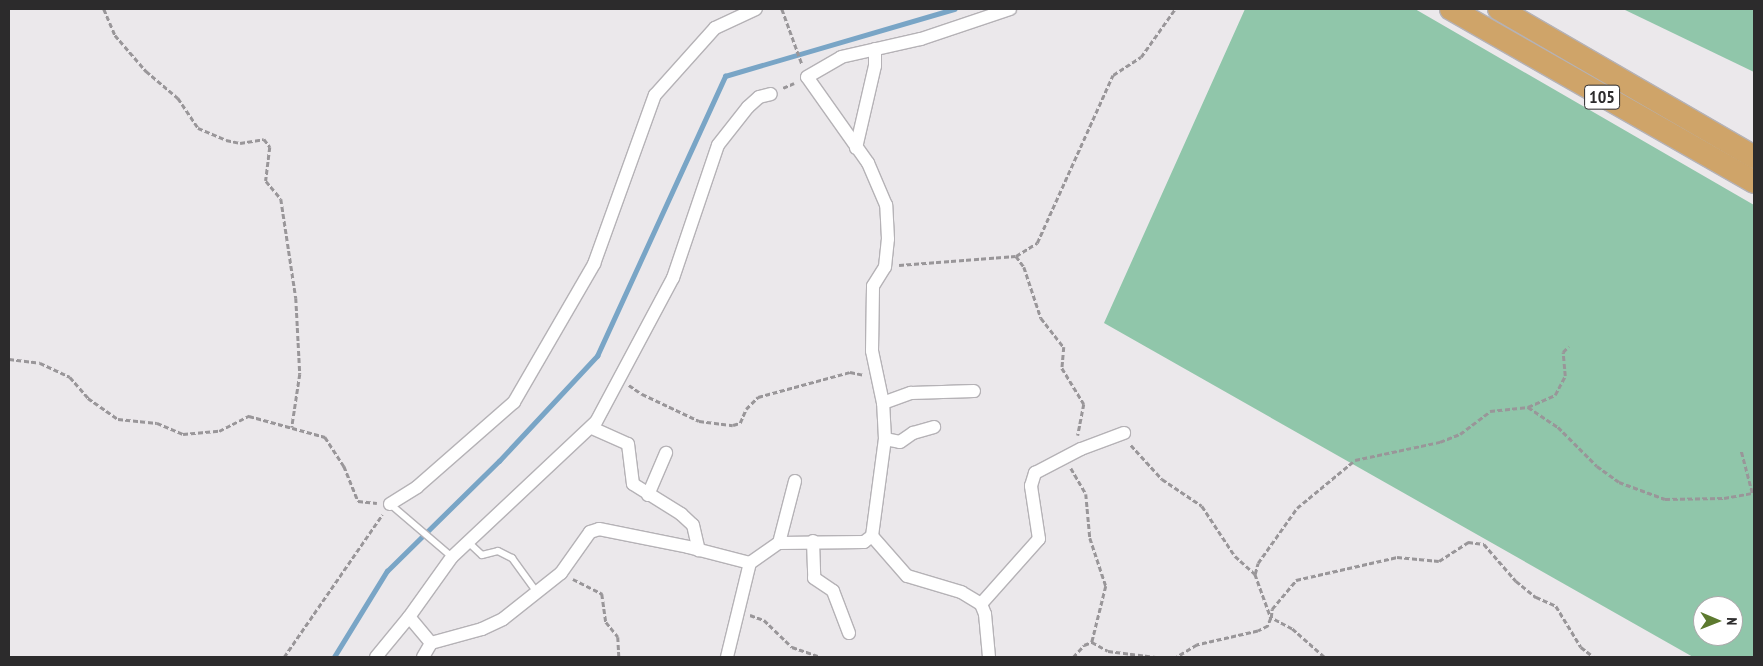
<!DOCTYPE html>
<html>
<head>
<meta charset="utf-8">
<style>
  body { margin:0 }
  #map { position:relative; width:1763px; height:666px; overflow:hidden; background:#ebe8eb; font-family:"PT Sans Narrow",sans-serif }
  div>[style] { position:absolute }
  .forest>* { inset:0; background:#90c6aa }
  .stream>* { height:4.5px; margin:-2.25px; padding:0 2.25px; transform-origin:2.25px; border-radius:2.25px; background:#79a5c6 }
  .path>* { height:2.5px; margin-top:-1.25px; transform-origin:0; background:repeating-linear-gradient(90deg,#999699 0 5px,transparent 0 7.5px) }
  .roads { filter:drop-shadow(1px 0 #b5b2b6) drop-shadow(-1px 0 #b5b2b6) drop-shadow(0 1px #b5b2b6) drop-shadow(0 -1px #b5b2b6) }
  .lane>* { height:6px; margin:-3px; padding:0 3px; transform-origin:3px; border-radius:3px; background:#fff }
  .street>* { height:12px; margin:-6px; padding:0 6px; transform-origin:6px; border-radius:6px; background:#fff }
  .highway>* { height:22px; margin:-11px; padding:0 11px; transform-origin:11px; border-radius:11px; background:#cfa469 }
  span { translate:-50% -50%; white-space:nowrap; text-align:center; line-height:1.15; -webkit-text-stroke:5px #fff; paint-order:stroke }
  .shield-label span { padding:1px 4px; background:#fff; border:1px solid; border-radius:4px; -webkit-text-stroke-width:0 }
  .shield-label { font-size:18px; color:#2c2b2c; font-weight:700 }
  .frame { position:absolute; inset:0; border:10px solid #2c2b2c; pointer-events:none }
  .north { position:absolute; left:1693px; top:596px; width:50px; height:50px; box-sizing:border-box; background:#fff; border:1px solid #abaaab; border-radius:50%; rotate:91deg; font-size:14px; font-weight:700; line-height:20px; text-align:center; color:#2c2b2c }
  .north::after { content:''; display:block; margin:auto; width:18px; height:22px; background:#5d7a2f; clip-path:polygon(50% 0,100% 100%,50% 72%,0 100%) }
</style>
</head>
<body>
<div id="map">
  <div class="forest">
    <i style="clip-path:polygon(evenodd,1245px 9px,1415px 9px,1754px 205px,1754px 657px,1693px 657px,1104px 323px,1245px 9px,1703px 606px,1733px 606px,1733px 636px,1703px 636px,1703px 606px)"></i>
    <i style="clip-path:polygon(1623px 9px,1754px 9px,1754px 72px)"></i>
  </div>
  <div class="stream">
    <i style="left:334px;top:657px;width:101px;rotate:-58.4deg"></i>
    <i style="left:387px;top:571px;width:157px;rotate:-44.5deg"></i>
    <i style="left:499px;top:461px;width:144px;rotate:-47deg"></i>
    <i style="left:597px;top:356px;width:308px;rotate:-65.4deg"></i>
    <i style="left:725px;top:76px;width:239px;rotate:-16.3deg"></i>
  </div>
  <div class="path">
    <i style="left:104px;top:9px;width:28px;rotate:67deg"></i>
    <i style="left:115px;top:35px;width:48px;rotate:49.3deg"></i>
    <i style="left:146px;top:71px;width:42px;rotate:40.2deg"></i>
    <i style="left:178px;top:98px;width:36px;rotate:56deg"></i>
    <i style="left:198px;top:128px;width:30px;rotate:23deg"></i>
    <i style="left:226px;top:140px;width:14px;rotate:12deg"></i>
    <i style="left:240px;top:143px;width:24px;rotate:-9deg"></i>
    <i style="left:264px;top:139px;width:10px;rotate:53deg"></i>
    <i style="left:270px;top:147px;width:34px;rotate:97deg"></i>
    <i style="left:266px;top:181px;width:23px;rotate:50deg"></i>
    <i style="left:281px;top:199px;width:100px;rotate:81.4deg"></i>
    <i style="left:296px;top:298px;width:76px;rotate:87deg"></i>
    <i style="left:300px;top:374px;width:54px;rotate:98.6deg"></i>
    <i style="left:782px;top:9px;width:59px;rotate:70deg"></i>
    <i style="left:783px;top:88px;width:12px;rotate:-24deg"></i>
    <i style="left:1016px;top:256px;width:14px;rotate:54deg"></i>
    <i style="left:1024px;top:267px;width:54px;rotate:71.6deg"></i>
    <i style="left:1041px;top:318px;width:37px;rotate:52deg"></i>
    <i style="left:1064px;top:347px;width:21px;rotate:95deg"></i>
    <i style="left:1062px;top:368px;width:42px;rotate:58.6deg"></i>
    <i style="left:1084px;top:404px;width:32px;rotate:101deg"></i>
    <i style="left:899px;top:265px;width:117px;rotate:-4.4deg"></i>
    <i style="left:1016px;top:256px;width:25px;rotate:-32deg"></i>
    <i style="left:1037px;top:243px;width:184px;rotate:-65.7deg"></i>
    <i style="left:1113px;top:75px;width:33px;rotate:-33deg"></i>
    <i style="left:1141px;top:57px;width:59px;rotate:-54.7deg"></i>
    <i style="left:9px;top:359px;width:31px;rotate:7deg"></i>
    <i style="left:40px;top:363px;width:33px;rotate:25deg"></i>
    <i style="left:70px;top:377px;width:28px;rotate:49deg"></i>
    <i style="left:88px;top:398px;width:37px;rotate:35deg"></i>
    <i style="left:118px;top:419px;width:39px;rotate:6deg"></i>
    <i style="left:157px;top:423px;width:28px;rotate:23deg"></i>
    <i style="left:183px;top:434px;width:36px;rotate:-5deg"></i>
    <i style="left:219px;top:431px;width:34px;rotate:-27deg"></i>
    <i style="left:249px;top:416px;width:79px;rotate:15.4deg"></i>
    <i style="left:325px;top:437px;width:35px;rotate:57deg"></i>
    <i style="left:344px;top:466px;width:38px;rotate:68deg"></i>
    <i style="left:358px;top:501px;width:19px;rotate:6deg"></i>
    <i style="left:629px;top:385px;width:16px;rotate:35deg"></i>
    <i style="left:642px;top:394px;width:63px;rotate:25.3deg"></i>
    <i style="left:699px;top:421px;width:34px;rotate:7deg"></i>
    <i style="left:733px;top:425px;width:7px;rotate:-16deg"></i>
    <i style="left:740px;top:423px;width:15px;rotate:-67deg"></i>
    <i style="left:746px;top:409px;width:17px;rotate:-45deg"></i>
    <i style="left:758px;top:397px;width:95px;rotate:-15.2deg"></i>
    <i style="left:850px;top:372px;width:14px;rotate:12deg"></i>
    <i style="left:1528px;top:407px;width:36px;rotate:34deg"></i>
    <i style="left:1558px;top:427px;width:55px;rotate:45deg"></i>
    <i style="left:1597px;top:466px;width:27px;rotate:36deg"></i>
    <i style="left:1619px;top:482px;width:49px;rotate:20.3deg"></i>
    <i style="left:1665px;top:499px;width:59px;rotate:-1deg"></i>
    <i style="left:1724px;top:498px;width:28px;rotate:-10deg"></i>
    <i style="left:1752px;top:493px;width:43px;rotate:-104.7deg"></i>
    <i style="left:1131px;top:445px;width:46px;rotate:47.6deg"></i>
    <i style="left:1162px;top:479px;width:48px;rotate:34deg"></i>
    <i style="left:1202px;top:506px;width:60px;rotate:56.6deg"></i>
    <i style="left:1235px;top:556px;width:27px;rotate:42deg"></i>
    <i style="left:1255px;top:574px;width:47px;rotate:70deg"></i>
    <i style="left:1271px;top:618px;width:9px;rotate:111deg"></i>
    <i style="left:1268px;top:626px;width:11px;rotate:153deg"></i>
    <i style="left:1258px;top:631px;width:63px;rotate:167.1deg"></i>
    <i style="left:1197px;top:645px;width:23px;rotate:149deg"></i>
    <i style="left:1071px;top:468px;width:30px;rotate:60deg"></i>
    <i style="left:1086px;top:494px;width:44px;rotate:84.8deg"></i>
    <i style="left:1090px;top:538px;width:51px;rotate:71.6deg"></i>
    <i style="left:1106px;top:586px;width:58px;rotate:104deg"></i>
    <i style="left:1255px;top:574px;width:11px;rotate:-75deg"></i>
    <i style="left:1258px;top:563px;width:67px;rotate:-54.7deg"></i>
    <i style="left:1297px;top:508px;width:75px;rotate:-39.6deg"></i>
    <i style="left:1355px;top:460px;width:87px;rotate:-12deg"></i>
    <i style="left:1440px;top:442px;width:22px;rotate:-22deg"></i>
    <i style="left:1460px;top:434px;width:38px;rotate:-37deg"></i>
    <i style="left:1490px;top:411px;width:38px;rotate:-6deg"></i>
    <i style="left:1528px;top:407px;width:30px;rotate:-24deg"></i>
    <i style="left:1555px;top:395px;width:21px;rotate:-62deg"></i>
    <i style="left:1565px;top:376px;width:24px;rotate:-95deg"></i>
    <i style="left:1563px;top:352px;width:8px;rotate:-45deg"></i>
    <i style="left:573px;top:579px;width:33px;rotate:27deg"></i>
    <i style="left:602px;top:594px;width:28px;rotate:82deg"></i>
    <i style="left:606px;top:622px;width:19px;rotate:51deg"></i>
    <i style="left:618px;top:637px;width:20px;rotate:87deg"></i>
    <i style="left:750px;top:615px;width:15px;rotate:20deg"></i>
    <i style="left:764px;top:620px;width:39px;rotate:44deg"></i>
    <i style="left:792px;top:647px;width:31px;rotate:19deg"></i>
    <i style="left:284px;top:657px;width:173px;rotate:-55.4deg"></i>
    <i style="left:1073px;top:657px;width:16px;rotate:-47deg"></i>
    <i style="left:1084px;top:645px;width:9px;rotate:-21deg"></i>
    <i style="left:1092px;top:642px;width:18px;rotate:29deg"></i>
    <i style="left:1108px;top:651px;width:48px;rotate:7.1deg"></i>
    <i style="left:1324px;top:657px;width:43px;rotate:-138.8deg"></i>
    <i style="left:1292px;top:629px;width:24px;rotate:-152deg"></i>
    <i style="left:1271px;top:618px;width:9px;rotate:-84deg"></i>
    <i style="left:1272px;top:609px;width:38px;rotate:-50deg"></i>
    <i style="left:1296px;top:580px;width:104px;rotate:-12.8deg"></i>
    <i style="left:1397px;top:557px;width:42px;rotate:5.4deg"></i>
    <i style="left:1439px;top:561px;width:35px;rotate:-33deg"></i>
    <i style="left:1468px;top:542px;width:16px;rotate:7deg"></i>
    <i style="left:1484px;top:544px;width:49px;rotate:49.1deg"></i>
    <i style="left:1516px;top:581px;width:26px;rotate:39deg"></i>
    <i style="left:1536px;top:597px;width:22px;rotate:24deg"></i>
    <i style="left:1556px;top:606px;width:48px;rotate:58.6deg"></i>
    <i style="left:1581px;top:647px;width:16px;rotate:38deg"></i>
  </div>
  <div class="roads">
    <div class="lane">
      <i style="left:390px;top:504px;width:82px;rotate:40.5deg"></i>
      <i style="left:468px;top:542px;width:19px;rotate:43deg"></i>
      <i style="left:482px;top:555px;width:16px;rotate:-14deg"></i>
      <i style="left:498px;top:551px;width:16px;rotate:27deg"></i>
      <i style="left:512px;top:558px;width:41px;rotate:54deg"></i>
    </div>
    <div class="street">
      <i style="left:856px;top:148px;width:84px;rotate:-77deg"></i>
      <i style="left:875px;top:66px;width:17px;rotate:-90deg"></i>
      <i style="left:883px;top:403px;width:30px;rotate:-20deg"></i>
      <i style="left:911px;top:393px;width:63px;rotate:-1.8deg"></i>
      <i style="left:592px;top:428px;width:39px;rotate:24deg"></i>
      <i style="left:628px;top:444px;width:40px;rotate:82.9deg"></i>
      <i style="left:633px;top:484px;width:57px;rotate:32deg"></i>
      <i style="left:681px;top:514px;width:16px;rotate:43deg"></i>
      <i style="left:693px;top:525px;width:26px;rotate:77deg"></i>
      <i style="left:885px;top:439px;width:15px;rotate:11deg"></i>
      <i style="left:900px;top:442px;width:16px;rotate:-35deg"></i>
      <i style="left:913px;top:433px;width:22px;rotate:-16deg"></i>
      <i style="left:648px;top:495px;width:46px;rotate:-66.8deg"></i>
      <i style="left:390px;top:504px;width:32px;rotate:-32deg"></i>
      <i style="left:417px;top:487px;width:129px;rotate:-41.2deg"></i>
      <i style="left:514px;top:402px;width:160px;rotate:-59.9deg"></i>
      <i style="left:594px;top:264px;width:180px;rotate:-70.2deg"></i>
      <i style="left:655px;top:95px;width:90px;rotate:-48.2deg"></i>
      <i style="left:715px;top:28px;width:45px;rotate:-24.9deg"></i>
      <i style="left:813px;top:541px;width:37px;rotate:88deg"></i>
      <i style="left:814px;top:578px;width:23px;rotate:34deg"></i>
      <i style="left:833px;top:591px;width:45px;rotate:69.1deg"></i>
      <i style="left:779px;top:543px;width:64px;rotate:-75.5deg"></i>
      <i style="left:981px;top:604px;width:87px;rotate:-48.3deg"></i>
      <i style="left:1039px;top:539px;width:54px;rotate:-98.6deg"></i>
      <i style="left:1031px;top:486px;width:14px;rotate:-73deg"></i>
      <i style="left:1035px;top:473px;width:52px;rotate:-27.6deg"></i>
      <i style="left:1081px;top:449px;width:46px;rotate:-20.4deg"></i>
      <i style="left:431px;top:643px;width:34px;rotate:-130deg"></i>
      <i style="left:409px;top:617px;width:74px;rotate:-54.4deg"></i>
      <i style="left:452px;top:557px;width:197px;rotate:-43.2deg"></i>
      <i style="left:596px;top:422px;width:163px;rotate:-61.9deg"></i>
      <i style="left:673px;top:278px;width:140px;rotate:-71.3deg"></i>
      <i style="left:718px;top:145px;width:48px;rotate:-51.7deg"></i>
      <i style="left:748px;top:107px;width:15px;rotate:-42deg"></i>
      <i style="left:759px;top:97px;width:12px;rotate:-14deg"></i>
      <i style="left:376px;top:657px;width:52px;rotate:-50.5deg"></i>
      <i style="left:423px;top:657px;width:16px;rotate:-60deg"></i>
      <i style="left:431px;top:643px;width:53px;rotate:-15.4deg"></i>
      <i style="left:482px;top:629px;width:23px;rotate:-25deg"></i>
      <i style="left:503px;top:619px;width:74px;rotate:-38.4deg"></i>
      <i style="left:561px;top:573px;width:50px;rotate:-54.7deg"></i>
      <i style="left:590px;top:532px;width:9px;rotate:-18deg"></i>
      <i style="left:599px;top:529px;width:91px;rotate:11.4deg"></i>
      <i style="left:688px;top:547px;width:64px;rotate:14.5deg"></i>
      <i style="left:750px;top:563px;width:35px;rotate:-35deg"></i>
      <i style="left:779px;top:543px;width:85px;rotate:-0.7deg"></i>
      <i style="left:864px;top:542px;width:10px;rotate:-37deg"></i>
      <i style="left:727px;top:657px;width:97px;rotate:-76.3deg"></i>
      <i style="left:989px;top:657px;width:43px;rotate:-95.3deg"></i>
      <i style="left:985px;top:614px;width:11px;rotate:-112deg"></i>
      <i style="left:981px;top:604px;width:23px;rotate:-149deg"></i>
      <i style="left:961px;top:592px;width:56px;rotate:-163.5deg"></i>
      <i style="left:907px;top:576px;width:53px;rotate:-131.2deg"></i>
      <i style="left:872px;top:536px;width:98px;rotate:-82.4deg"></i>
      <i style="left:885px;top:439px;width:36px;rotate:-93deg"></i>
      <i style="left:883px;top:403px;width:53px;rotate:-101.9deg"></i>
      <i style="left:872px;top:351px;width:65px;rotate:-89.1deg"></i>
      <i style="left:873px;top:286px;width:22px;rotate:-58deg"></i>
      <i style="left:885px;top:267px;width:28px;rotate:-84deg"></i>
      <i style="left:888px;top:239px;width:34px;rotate:-93deg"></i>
      <i style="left:886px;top:205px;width:46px;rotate:-113.2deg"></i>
      <i style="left:868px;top:163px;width:105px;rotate:-125.3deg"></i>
      <i style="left:807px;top:77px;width:39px;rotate:-30deg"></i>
      <i style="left:841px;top:57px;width:82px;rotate:-12.7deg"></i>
      <i style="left:921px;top:39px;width:94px;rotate:-18.6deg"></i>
    </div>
    <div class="highway">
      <i style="left:1451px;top:9px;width:349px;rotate:29.7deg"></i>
      <i style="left:1499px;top:9px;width:295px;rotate:30.1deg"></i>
    </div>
  </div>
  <div class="shield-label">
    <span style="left:1602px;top:97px">105</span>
  </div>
  <div class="frame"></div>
  <div class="north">N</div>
</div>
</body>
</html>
